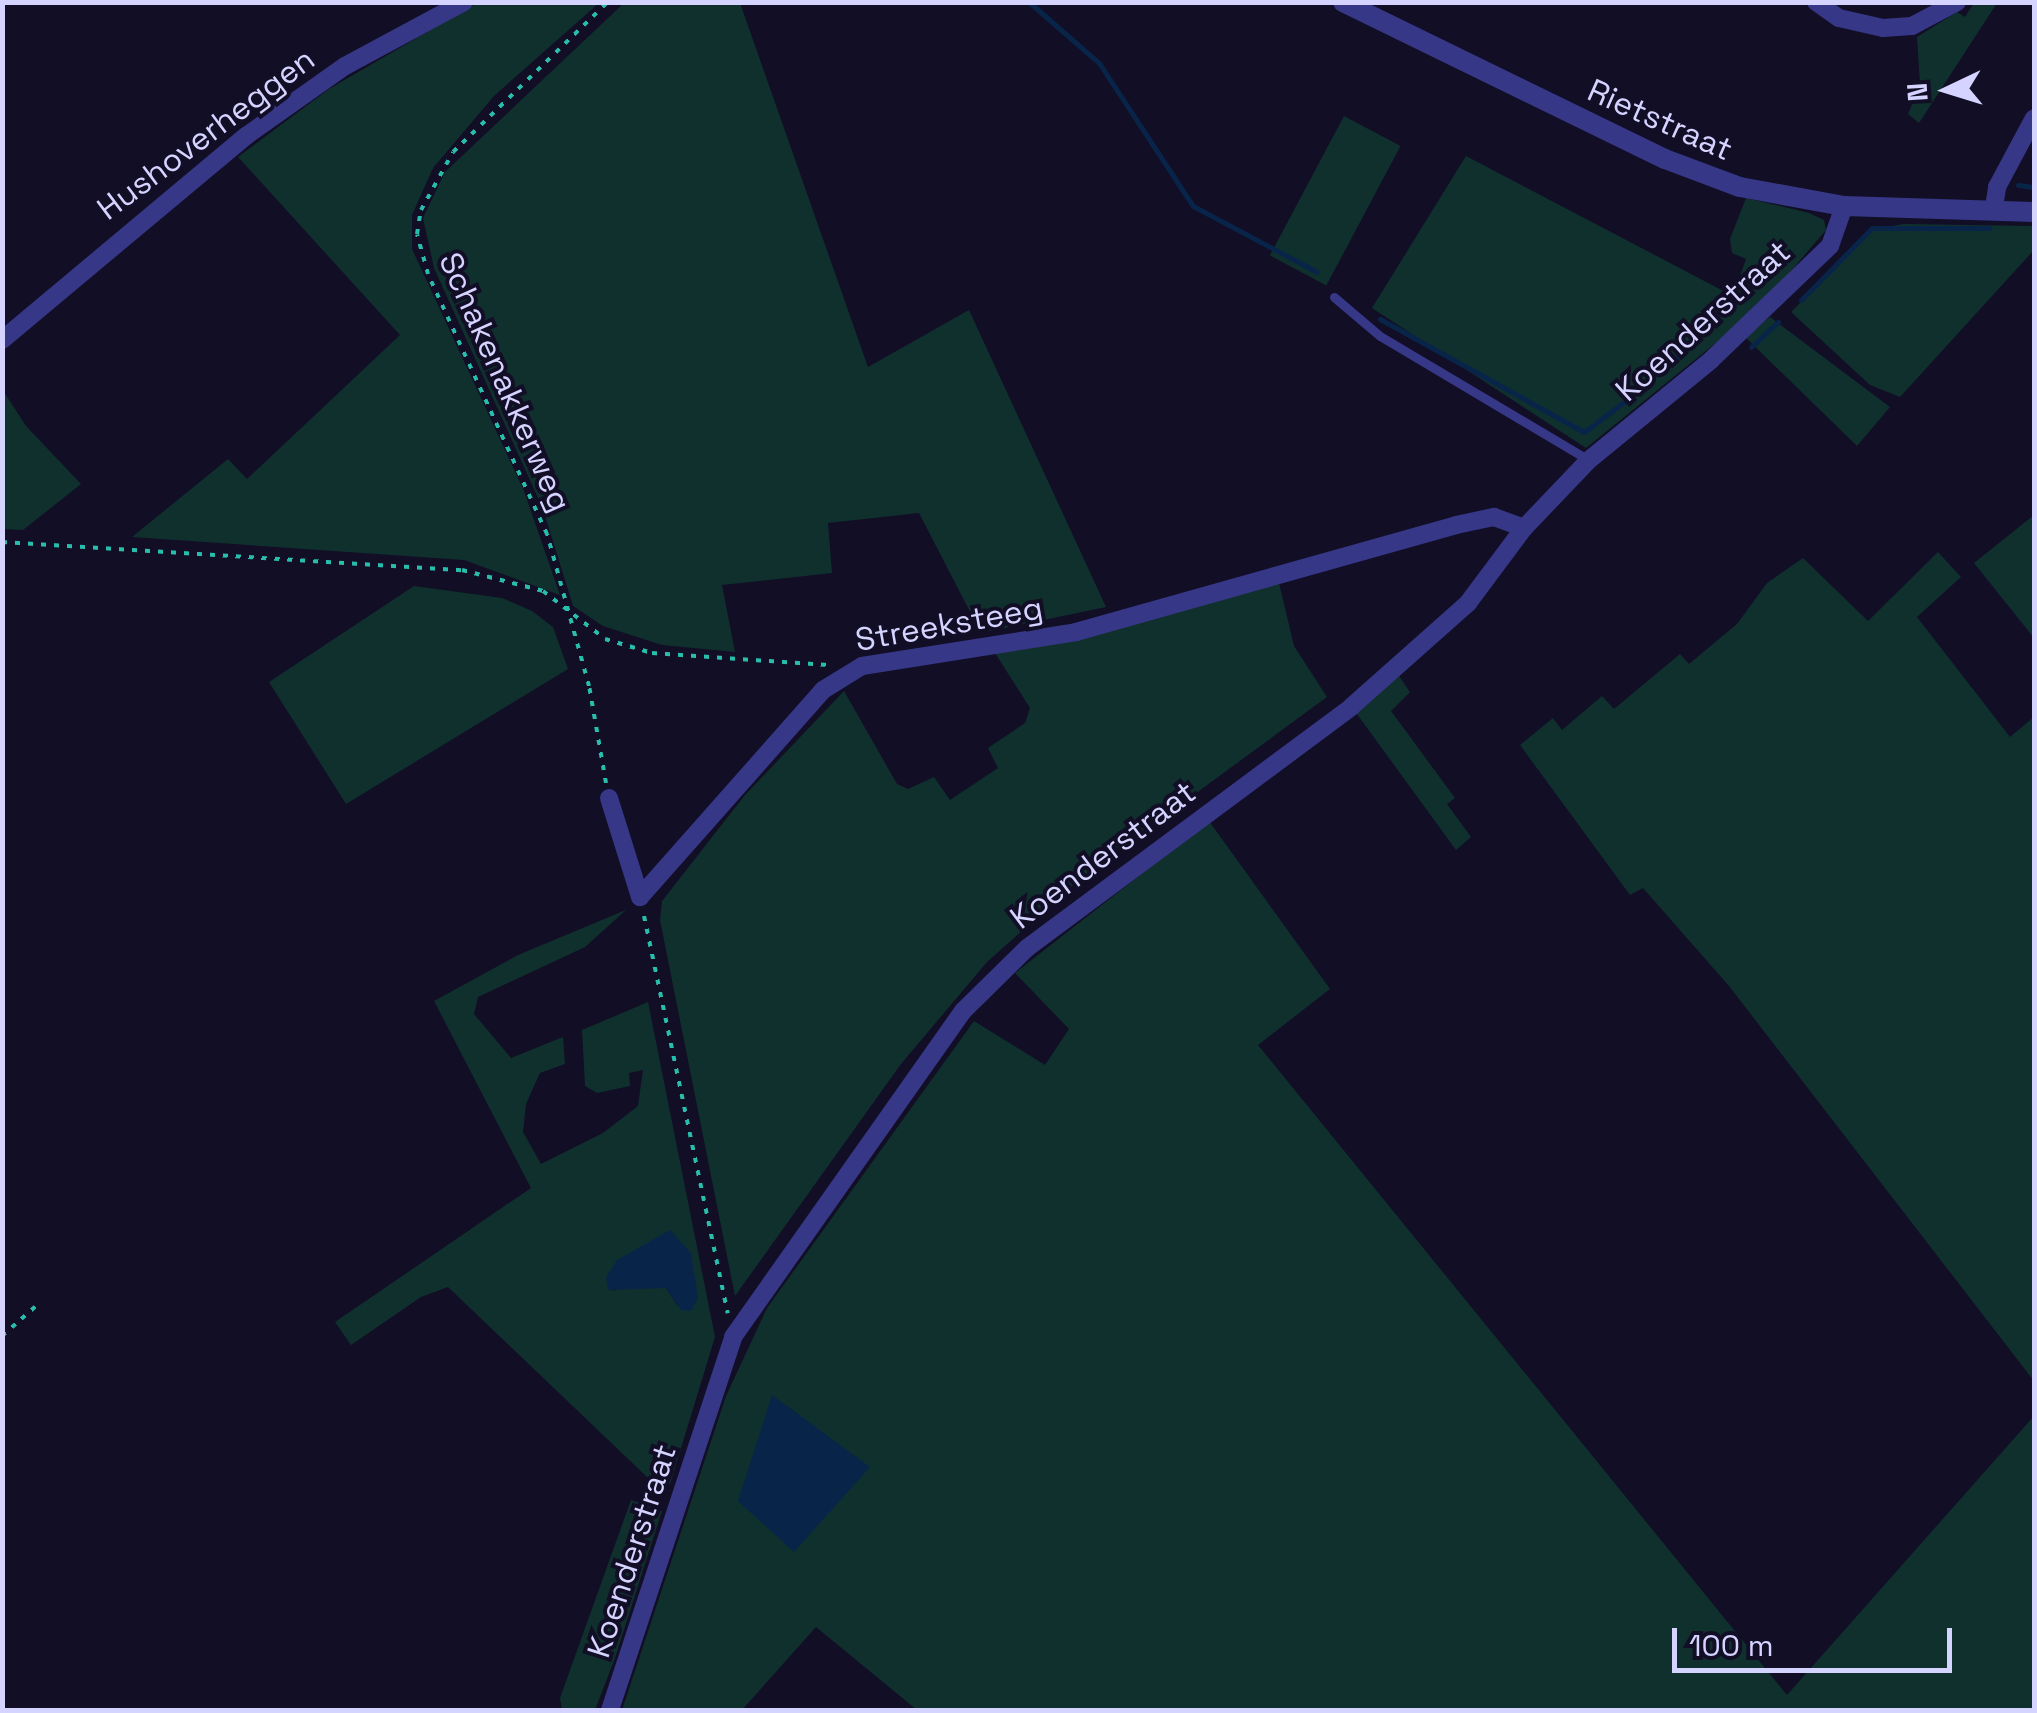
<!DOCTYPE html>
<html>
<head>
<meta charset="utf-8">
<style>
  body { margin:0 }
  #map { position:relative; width:2037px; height:1713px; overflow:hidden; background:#110e26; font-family:"Space Grotesk",sans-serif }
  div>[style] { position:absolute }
  .green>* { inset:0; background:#10302e; transform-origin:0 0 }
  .water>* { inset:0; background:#092449 }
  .stream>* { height:5px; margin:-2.5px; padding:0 2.5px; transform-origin:2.5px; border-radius:2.5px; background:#092449 }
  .path>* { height:4px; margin-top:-2px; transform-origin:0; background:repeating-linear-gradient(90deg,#29bdac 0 5px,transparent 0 13px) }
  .service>* { height:9px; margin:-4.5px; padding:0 4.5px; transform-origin:4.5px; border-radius:4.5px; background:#363787 }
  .minor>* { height:18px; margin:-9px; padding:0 9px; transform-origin:9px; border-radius:9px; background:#363787 }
  .tertiary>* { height:20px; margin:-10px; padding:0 10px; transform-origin:10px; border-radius:10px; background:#363787 }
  span { translate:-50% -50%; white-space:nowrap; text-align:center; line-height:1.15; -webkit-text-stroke:8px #110e26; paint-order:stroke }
  .street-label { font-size:32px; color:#d5d3ff }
  .frame { position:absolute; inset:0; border:5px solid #d5d3ff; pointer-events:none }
  .north { position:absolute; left:1897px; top:40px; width:100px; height:100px; -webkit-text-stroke:8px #110e26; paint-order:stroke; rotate:266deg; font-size:28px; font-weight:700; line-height:40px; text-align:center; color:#d5d3ff }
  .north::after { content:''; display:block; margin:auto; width:35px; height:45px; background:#d5d3ff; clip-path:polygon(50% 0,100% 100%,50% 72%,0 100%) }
  .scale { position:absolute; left:1672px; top:1628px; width:280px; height:45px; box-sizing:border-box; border:5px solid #d5d3ff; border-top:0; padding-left:12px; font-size:30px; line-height:35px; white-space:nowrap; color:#d5d3ff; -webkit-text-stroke:8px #110e26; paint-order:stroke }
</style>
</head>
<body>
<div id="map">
  <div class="green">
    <i style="clip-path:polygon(477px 3px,599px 3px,494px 96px,433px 168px,412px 215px,412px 249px,524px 491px,560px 595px,464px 560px,132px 537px,228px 459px,247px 479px,400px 335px,238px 157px,329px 89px)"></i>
    <i style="clip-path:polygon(624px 3px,740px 3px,868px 367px,969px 310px,1106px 607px,981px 633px,919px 513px,828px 523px,832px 573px,722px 585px,735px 652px,662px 645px,603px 626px,573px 606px,543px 509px,434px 268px,423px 218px,445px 172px)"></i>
    <i style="clip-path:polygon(1974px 3px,1997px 3px,1919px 123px,1908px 114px,1920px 84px,1917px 37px,1957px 12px,1965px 17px)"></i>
    <i style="left:1344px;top:116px;width:64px;height:158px;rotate:28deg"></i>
    <i style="clip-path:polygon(1466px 156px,1733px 296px,1746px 259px,1732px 253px,1730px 239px,1746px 198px,1809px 213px,1824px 220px,1826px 230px,1760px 307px,1586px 448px,1372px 308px)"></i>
    <i style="clip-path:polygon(1904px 224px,2034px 226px,2034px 250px,1900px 397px,1870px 385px,1791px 312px,1874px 229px)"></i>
    <i style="clip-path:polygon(1770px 317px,1890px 407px,1857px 446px,1743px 335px)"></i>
    <i style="clip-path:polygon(2px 389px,26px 426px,81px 484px,23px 530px,3px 529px)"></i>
    <i style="clip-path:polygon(2034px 515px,2034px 638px,1974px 563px)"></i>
    <i style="clip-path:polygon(1938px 552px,1961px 577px,1917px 617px,2010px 737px,2034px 717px,2034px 1381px,1729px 986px,1643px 888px,1630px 895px,1520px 745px,1553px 718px,1562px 730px,1602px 696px,1614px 709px,1680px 654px,1689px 664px,1737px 624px,1767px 583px,1803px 558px,1868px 621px)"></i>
    <i style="clip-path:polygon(1279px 583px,1294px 646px,1327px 697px,1086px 874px,987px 962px,901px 1064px,735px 1296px,660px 920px,662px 901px,745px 795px,844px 691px,897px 784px,908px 789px,934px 777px,950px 800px,998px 768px,988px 748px,1025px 723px,1030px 708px,995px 653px)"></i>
    <i style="clip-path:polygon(414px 586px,502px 598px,532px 611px,553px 627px,568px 669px,346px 804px,269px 682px)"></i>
    <i style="clip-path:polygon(1399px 676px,1410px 692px,1391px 711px,1455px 798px,1447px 804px,1471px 837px,1456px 850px,1354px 710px)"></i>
    <i style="clip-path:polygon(1209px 821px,1330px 989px,1258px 1045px,1787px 1695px,2034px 1416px,2034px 1710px,917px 1710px,816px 1627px,742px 1710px,622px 1710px,726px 1396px,767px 1308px,974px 1021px,1045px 1065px,1069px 1029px,1015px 973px)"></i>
    <i style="clip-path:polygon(evenodd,626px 910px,585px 947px,478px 997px,474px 1014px,511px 1058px,563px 1037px,565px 1064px,540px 1073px,526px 1104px,523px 1132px,541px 1164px,603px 1133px,638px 1106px,643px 1070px,629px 1073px,630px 1086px,597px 1093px,585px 1086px,582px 1030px,648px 1002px,715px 1337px,670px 1484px,647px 1477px,448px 1287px,421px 1297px,351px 1345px,335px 1322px,531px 1188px,434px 1001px,518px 955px,626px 910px,691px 1253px,677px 1305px,666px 1288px,640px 1284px,611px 1291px,691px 1253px)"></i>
    <i style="clip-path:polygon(631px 1500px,662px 1511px,615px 1658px,595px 1710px,562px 1710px,560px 1698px)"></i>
  </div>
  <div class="water">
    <i style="clip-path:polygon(670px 1230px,691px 1253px,698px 1298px,691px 1311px,681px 1310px,666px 1288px,608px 1290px,606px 1277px,617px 1260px)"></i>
    <i style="clip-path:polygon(772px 1395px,870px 1467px,794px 1552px,738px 1501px)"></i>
  </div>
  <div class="stream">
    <i style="left:1029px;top:2px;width:93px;rotate:41.1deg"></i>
    <i style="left:1099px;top:63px;width:171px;rotate:56.7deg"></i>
    <i style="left:1193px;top:206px;width:140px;rotate:28deg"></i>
    <i style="left:2018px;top:185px;width:16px;rotate:7deg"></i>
    <i style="left:1801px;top:300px;width:101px;rotate:-45.4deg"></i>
    <i style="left:1872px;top:228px;width:117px"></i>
    <i style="left:1380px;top:319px;width:233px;rotate:29deg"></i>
    <i style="left:1584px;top:432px;width:70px;rotate:-36.9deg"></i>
    <i style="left:1751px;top:347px;width:37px;rotate:-43deg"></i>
    <i style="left:1661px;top:372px;width:43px;rotate:-41.2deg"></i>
  </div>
  <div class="path">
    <i style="left:2px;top:542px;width:461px;rotate:3.5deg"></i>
    <i style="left:462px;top:570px;width:84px;rotate:14.5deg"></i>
    <i style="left:543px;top:591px;width:78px;rotate:37.7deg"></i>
    <i style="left:605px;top:639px;width:49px;rotate:16.6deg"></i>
    <i style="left:652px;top:653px;width:176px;rotate:3.9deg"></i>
    <i style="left:606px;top:783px;width:98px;rotate:-99.9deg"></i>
    <i style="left:589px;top:686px;width:158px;rotate:-105.4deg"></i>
    <i style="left:547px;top:534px;width:286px;rotate:-114.6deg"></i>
    <i style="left:428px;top:274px;width:41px;rotate:-105.4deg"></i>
    <i style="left:417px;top:234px;width:24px;rotate:-81deg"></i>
    <i style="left:421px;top:210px;width:66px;rotate:-61.1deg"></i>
    <i style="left:453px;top:152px;width:216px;rotate:-44.1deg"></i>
    <i style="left:644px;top:916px;width:406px;rotate:78.1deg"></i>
    <i style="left:2px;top:1336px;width:48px;rotate:-41.6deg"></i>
  </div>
  <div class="service">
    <i style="left:1334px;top:297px;width:60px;rotate:40.3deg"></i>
    <i style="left:1380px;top:336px;width:243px;rotate:30.7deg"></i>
  </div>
  <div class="minor">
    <i style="left:1816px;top:2px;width:28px;rotate:35deg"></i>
    <i style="left:1839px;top:18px;width:45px;rotate:12.8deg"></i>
    <i style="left:1883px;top:28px;width:29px;rotate:-4deg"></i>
    <i style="left:1912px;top:26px;width:51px;rotate:-28.1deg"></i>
    <i style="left:1994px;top:207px;width:20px;rotate:-81deg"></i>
    <i style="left:1997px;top:187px;width:78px;rotate:-61.8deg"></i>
    <i style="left:2px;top:340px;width:318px;rotate:-39.9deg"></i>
    <i style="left:246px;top:136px;width:121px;rotate:-35.3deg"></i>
    <i style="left:345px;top:66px;width:135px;rotate:-28.3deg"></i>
    <i style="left:609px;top:798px;width:104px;rotate:72.6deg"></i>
    <i style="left:640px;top:897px;width:276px;rotate:-48.5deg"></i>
    <i style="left:823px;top:690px;width:46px;rotate:-31.6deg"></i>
    <i style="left:862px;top:666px;width:217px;rotate:-9deg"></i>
    <i style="left:1076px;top:632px;width:395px;rotate:-15.7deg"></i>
    <i style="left:1456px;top:525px;width:39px;rotate:-12deg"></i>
    <i style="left:1494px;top:517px;width:32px;rotate:20deg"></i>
    <i style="left:610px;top:1710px;width:393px;rotate:-71.7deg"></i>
    <i style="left:733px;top:1337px;width:399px;rotate:-54.8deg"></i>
    <i style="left:963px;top:1011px;width:90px;rotate:-44.5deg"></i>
    <i style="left:1027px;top:948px;width:404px;rotate:-36.6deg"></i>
    <i style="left:1351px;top:707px;width:157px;rotate:-41.6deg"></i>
    <i style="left:1468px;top:603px;width:94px;rotate:-53.3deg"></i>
    <i style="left:1524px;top:528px;width:94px;rotate:-46.3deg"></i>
    <i style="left:1589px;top:460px;width:158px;rotate:-39.3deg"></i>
    <i style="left:1711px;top:360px;width:165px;rotate:-43.8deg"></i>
    <i style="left:1830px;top:246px;width:42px;rotate:-70.7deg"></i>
  </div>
  <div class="tertiary">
    <i style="left:1343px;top:2px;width:358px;rotate:26deg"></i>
    <i style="left:1665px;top:159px;width:80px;rotate:20.5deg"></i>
    <i style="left:1740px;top:187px;width:106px;rotate:10.4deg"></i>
    <i style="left:1844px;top:206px;width:190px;rotate:1.8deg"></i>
  </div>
  <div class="street-label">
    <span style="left:1660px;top:120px;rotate:24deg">Rietstraat</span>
    <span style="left:206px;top:134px;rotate:-37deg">Hushoverheggen</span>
    <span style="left:1703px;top:321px;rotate:-42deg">Koenderstraat</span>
    <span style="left:505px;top:382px;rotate:66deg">Schakenakkerweg</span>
    <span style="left:949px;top:624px;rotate:-10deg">Streeksteeg</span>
    <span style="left:1103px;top:855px;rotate:-37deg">Koenderstraat</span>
    <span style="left:632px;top:1551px;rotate:-72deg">Koenderstraat</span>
  </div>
  <div class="frame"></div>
  <div class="north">N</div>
  <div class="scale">100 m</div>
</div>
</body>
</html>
